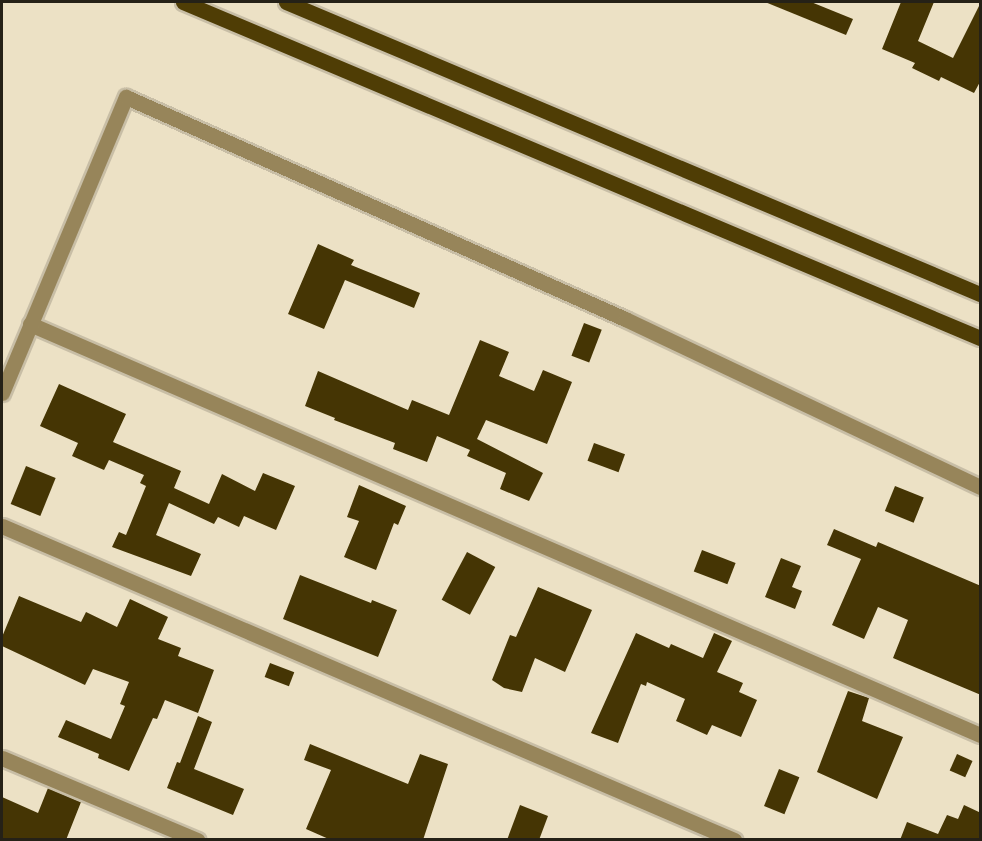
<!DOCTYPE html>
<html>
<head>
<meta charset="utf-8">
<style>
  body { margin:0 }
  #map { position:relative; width:982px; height:841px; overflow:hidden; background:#ece1c5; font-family:Lato,sans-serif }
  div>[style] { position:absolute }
  .building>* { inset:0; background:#453504; transform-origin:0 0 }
  .roads { filter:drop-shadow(2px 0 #c8bea6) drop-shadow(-2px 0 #c8bea6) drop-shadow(0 2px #c8bea6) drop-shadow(0 -2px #c8bea6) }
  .minor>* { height:15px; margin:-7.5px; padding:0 7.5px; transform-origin:7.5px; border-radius:7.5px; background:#97855a }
  .major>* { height:15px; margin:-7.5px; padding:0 7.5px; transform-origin:7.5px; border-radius:7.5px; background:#4f3d05 }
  span { translate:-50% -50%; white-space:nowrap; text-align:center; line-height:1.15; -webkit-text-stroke:6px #faeed2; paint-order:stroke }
  .frame { position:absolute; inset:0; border:3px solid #252117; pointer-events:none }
</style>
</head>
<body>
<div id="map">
  <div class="building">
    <i style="clip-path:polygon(765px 2px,811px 2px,853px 19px,846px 35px)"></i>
    <i style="clip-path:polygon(901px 2px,934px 2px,918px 41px,953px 58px,981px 2px,981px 80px,974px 93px,941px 77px,939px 81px,912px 68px,915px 63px,882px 49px)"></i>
    <i style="clip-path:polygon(318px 244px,354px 260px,351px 265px,420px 293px,414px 308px,345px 280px,324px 329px,288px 314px)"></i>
    <i style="left:584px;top:323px;width:19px;height:35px;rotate:21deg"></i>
    <i style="clip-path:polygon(480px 340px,509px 352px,499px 376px,534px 391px,543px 370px,572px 382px,547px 444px,486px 420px,477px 439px,543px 473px,529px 501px,500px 489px,506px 473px,467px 456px,470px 450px,437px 436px,427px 462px,393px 449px,395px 443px,334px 420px,335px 418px,305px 406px,318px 371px,408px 410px,412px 400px,449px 415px)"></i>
    <i style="clip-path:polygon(59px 384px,126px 414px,113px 442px,181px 471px,174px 488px,209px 504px,222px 474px,255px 491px,263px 473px,295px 486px,276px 530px,244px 516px,239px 527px,218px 517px,214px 524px,169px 503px,156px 535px,201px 554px,191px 576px,112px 547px,119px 532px,126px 535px,146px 486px,140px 483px,144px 475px,109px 460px,104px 470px,72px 456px,78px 443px,40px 426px)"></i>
    <i style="left:594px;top:443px;width:33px;height:19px;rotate:20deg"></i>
    <i style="left:26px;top:466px;width:32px;height:41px;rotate:22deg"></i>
    <i style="clip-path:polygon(359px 485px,406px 506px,398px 525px,394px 523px,376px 570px,344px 557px,359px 521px,347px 517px)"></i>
    <i style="left:895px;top:486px;width:31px;height:27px;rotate:22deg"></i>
    <i style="clip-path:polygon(834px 529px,876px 547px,878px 542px,981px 586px,981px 695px,893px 658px,908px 620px,878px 607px,864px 639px,832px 625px,861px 559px,827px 545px)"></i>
    <i style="left:702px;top:550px;width:36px;height:23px;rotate:21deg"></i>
    <i style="left:467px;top:552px;width:32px;height:54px;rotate:28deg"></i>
    <i style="clip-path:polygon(781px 558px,801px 566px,792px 587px,802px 591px,795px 609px,765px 597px)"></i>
    <i style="clip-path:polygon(300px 575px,371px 603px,372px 600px,397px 610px,378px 657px,283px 619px)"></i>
    <i style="clip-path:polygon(538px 587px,592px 610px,565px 672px,535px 658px,522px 692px,504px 688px,492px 680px,510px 635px,516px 637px)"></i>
    <i style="clip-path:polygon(19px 596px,81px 622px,86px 612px,117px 627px,130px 599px,168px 617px,158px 639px,181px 648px,178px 656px,214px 670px,198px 713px,165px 700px,157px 719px,153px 718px,129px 771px,98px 758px,99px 754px,58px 737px,66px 720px,111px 739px,125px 706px,120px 704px,129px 682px,93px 669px,85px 685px,2px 646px,2px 637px)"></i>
    <i style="clip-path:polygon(636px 633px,669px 648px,671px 644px,703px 658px,714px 633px,732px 641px,717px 672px,743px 683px,739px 692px,757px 700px,741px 737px,712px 725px,707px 735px,676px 721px,685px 699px,647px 682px,646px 686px,641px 684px,618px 743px,591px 733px)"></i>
    <i style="left:270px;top:663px;width:26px;height:15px;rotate:21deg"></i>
    <i style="clip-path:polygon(848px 691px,869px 698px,862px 721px,903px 737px,877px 799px,817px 772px)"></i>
    <i style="clip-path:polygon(198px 716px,212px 722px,194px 769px,244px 789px,233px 815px,167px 788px,177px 762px,180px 763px)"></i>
    <i style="clip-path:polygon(310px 744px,408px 784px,420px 754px,448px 764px,423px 840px,331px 840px,306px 829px,331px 770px,304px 760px)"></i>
    <i style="left:957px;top:754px;width:17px;height:18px;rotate:24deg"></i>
    <i style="left:779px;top:769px;width:22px;height:40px;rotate:22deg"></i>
    <i style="clip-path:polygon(48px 788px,81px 802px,66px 840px,2px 840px,2px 797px,38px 813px)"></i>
    <i style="clip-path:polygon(520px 805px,548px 816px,539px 840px,507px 840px)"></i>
    <i style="clip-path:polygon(964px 805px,981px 813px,981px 840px,900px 840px,907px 822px,938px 834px,947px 815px,958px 819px)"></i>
  </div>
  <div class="roads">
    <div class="minor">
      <i style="left:30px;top:324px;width:1035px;rotate:23.39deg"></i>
      <i style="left:2px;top:393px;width:321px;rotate:-67.3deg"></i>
      <i style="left:126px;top:97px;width:546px;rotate:23.98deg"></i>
      <i style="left:625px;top:319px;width:393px;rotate:25.3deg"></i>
      <i style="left:2px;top:526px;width:797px;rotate:23.22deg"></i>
      <i style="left:2px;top:758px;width:212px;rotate:22.8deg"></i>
    </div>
    <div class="major">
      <i style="left:183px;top:2px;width:865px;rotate:22.86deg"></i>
      <i style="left:286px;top:2px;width:753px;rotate:22.82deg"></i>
    </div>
  </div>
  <div class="frame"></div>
</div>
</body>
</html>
